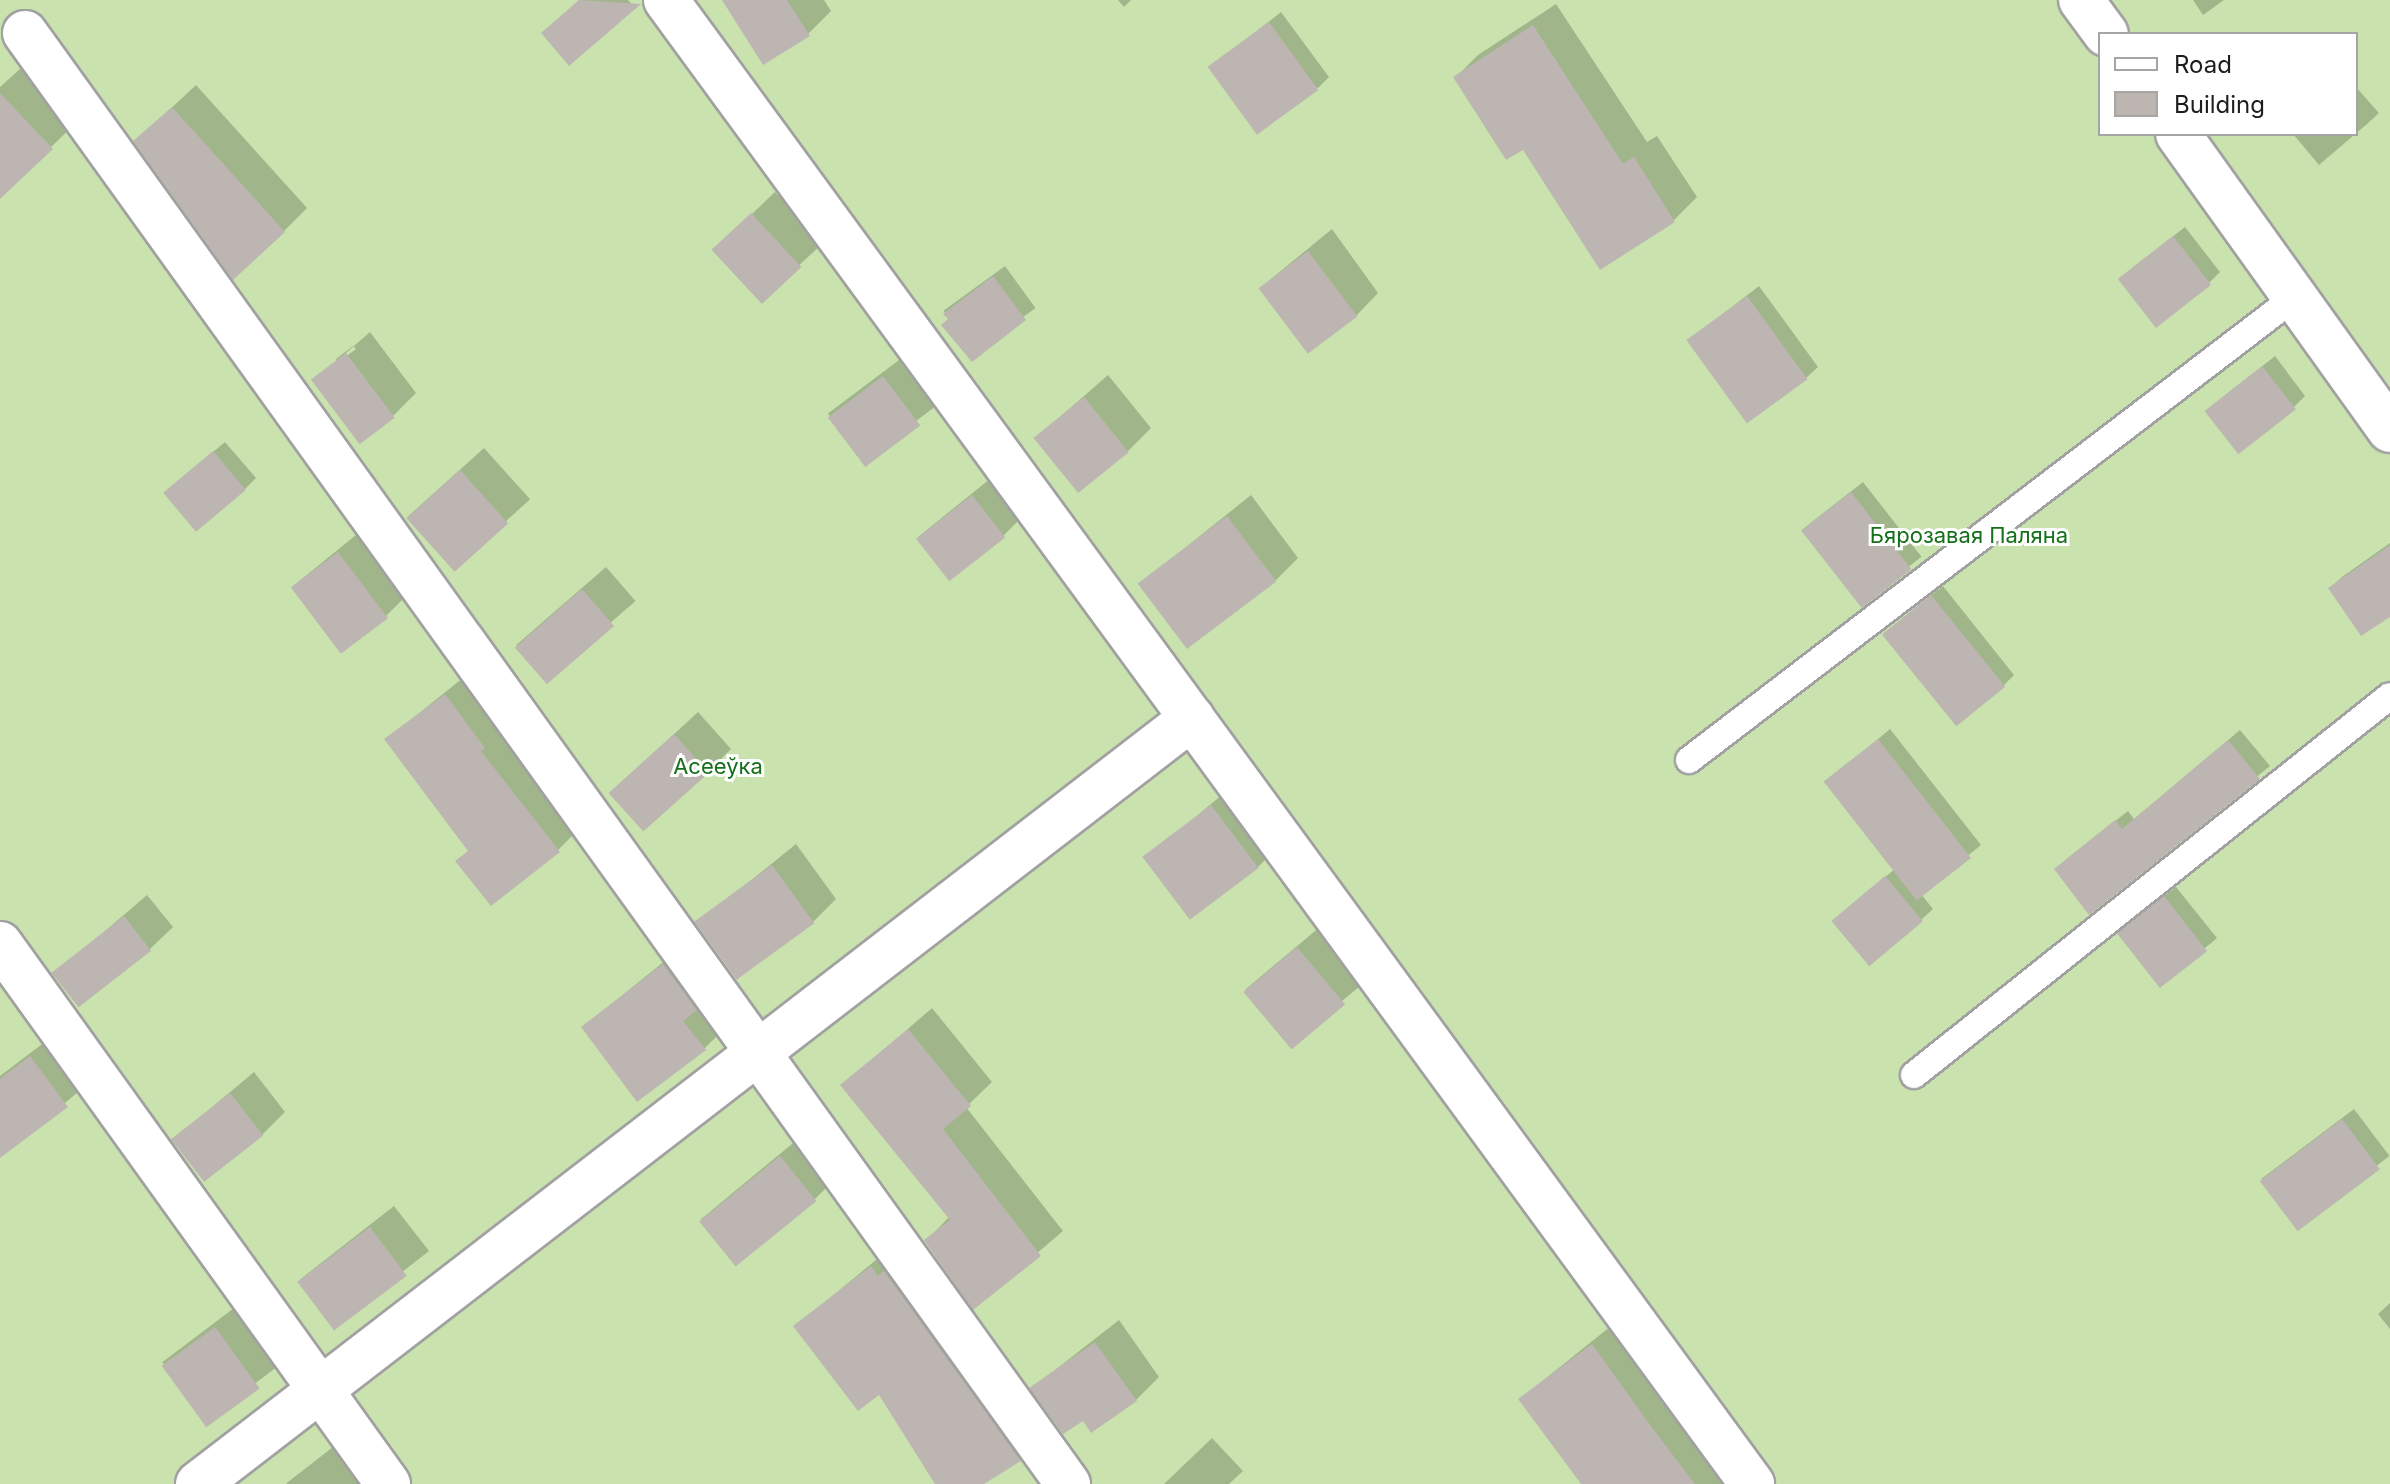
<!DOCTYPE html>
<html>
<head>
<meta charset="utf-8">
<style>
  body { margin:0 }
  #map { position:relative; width:2390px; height:1484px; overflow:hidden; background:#edeae4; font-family:Inter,sans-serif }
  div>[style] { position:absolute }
  .grass>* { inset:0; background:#cae3ae }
  .shadow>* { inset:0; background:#0003; transform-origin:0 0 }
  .building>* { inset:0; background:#bdb5b1; transform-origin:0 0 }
  .roads { filter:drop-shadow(2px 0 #a1a1a1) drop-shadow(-2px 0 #a1a1a1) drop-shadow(0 2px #a1a1a1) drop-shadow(0 -2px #a1a1a1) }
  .lane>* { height:26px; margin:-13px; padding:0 13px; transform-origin:13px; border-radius:13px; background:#fff }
  .street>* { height:44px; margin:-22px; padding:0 22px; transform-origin:22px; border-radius:22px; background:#fff }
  span { translate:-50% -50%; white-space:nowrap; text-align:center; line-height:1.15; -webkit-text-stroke:6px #fff; paint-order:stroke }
  .park-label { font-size:22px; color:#157019 }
  .legend { position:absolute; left:2098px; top:32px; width:260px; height:104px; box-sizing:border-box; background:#fff; border:2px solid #a5a5a5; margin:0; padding:10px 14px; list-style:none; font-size:24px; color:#1d1d1d }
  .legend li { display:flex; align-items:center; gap:16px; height:40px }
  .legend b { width:40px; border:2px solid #a5a5a5 }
</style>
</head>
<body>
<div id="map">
  <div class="grass">
    <i style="clip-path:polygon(evenodd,0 0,2390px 0,2390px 1484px,0 1484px,0 0,2100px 34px,2356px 34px,2356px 134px,2100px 134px,2100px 34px)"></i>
  </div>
  <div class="shadow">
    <i style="clip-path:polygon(581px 0,628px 0,633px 6px,555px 22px)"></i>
    <i style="clip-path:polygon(724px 0,824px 0,831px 11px,808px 34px)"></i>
    <i style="clip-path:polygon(1118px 0,1131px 0,1124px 7px)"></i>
    <i style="clip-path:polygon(2193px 0,2224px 0,2203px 15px)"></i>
    <i style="clip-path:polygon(1556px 4px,1647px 142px,1657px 136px,1697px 197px,1674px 220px,1601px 267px,1523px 147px,1455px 78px,1478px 55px)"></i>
    <i style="clip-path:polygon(1281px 12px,1329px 77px,1318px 88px,1210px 68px)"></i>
    <i style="clip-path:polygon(21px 68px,75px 124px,0 196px,0 87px)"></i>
    <i style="clip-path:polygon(196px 85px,307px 208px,284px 231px,136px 141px)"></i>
    <i style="clip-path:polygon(2356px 87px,2379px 113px,2367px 124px,2319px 165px,2293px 134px,2356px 134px)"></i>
    <i style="clip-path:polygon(775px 192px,823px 243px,762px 300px,738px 227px)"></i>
    <i style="clip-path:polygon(2185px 227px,2220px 272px,2209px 283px,2132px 268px)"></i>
    <i style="clip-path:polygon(1332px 229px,1378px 293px,1356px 316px,1260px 288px)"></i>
    <i style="left:1005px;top:266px;width:52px;height:76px;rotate:54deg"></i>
    <i style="clip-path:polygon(1759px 286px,1818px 367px,1806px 378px,1689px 340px)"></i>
    <i style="clip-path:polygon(evenodd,370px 332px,416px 393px,393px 416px,314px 381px,370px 332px,353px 346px,356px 349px,336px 364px,336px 359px,353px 346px)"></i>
    <i style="left:907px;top:354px;width:59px;height:99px;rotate:53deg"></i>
    <i style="clip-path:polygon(2275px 356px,2305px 396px,2294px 407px,2206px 411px)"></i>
    <i style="clip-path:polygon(1108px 375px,1151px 428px,1128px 451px,1036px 438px)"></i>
    <i style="clip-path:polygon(225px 442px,256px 478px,245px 489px,177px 482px)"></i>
    <i style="left:484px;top:448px;width:69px;height:103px;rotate:48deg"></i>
    <i style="clip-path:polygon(996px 474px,1026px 513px,1003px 536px,918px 537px)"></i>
    <i style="left:1863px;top:482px;width:95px;height:77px;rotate:52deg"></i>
    <i style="clip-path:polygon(1251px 495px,1298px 558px,1275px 581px,1140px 584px)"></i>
    <i style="clip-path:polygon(362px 530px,409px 593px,386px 616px,292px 587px)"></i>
    <i style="clip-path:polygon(2390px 543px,2390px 614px,2330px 588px,2342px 577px)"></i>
    <i style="left:606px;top:567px;width:45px;height:119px;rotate:49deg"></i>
    <i style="clip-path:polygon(1943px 586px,2014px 675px,2003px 686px,1884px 633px)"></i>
    <i style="clip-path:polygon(469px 673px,581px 827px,558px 850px,458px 861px,469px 850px,387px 739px)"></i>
    <i style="clip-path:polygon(698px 712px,731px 749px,708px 772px,634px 771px)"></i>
    <i style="clip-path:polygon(1890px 729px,1981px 845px,1921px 894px,1933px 909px,1921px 920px,1846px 910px,1896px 868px,1839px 772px)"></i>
    <i style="clip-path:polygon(2240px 730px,2270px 766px,2090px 912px,2068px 858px,2128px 811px,2134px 819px)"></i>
    <i style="clip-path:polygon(1235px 784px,1281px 844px,1258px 867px,1145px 859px)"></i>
    <i style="clip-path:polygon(796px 844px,836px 899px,813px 922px,698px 923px)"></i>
    <i style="clip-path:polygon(2176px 887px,2217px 938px,2161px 985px,2131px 922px)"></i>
    <i style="clip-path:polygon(147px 895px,173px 927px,150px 949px,55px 974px)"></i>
    <i style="left:1321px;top:926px;width:71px;height:99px;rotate:50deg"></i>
    <i style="clip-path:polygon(687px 943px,727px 1026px,704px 1049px,583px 1027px)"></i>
    <i style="clip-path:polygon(932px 1008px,992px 1082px,966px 1107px,1063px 1231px,974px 1307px,926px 1241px,950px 1216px,842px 1086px)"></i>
    <i style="clip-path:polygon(54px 1035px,90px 1082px,11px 1148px,0 1133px,0 1076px)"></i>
    <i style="clip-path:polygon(254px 1072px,285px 1112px,262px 1135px,174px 1139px)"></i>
    <i style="left:2354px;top:1109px;width:59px;height:116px;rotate:53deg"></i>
    <i style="clip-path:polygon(804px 1134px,837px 1177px,814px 1200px,700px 1220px)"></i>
    <i style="left:394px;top:1206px;width:57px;height:120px;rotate:52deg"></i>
    <i style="clip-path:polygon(894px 1245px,1042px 1436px,1019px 1459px,980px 1484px,937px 1484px,880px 1392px,796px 1326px)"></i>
    <i style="clip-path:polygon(2390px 1303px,2390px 1329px,2378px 1314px)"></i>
    <i style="left:238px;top:1305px;width:73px;height:95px;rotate:53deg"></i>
    <i style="clip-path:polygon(1119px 1320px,1159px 1377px,1136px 1400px,1084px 1419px,1032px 1388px)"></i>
    <i style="clip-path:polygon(1616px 1322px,1736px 1484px,1583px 1484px,1520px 1399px)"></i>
    <i style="clip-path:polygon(1212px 1438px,1243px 1471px,1229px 1484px,1164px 1484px)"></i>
    <i style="clip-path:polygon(333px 1447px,360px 1484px,286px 1484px,288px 1482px)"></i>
  </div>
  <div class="building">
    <i style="clip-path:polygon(579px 0,641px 4px,569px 66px,541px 33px)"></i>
    <i style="clip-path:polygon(722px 0,787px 0,810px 36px,763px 65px)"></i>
    <i style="left:1269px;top:22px;width:84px;height:76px;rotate:54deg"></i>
    <i style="clip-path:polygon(1533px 25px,1623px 164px,1634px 157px,1675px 222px,1600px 270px,1523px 150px,1506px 160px,1453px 77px)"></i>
    <i style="clip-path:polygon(0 93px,53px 149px,0 199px)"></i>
    <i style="clip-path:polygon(172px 107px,285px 232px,233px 280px,133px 141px)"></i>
    <i style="left:751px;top:213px;width:74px;height:54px;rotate:47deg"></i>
    <i style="left:2173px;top:236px;width:62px;height:70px;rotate:52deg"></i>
    <i style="left:1308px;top:251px;width:82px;height:62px;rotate:53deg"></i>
    <i style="clip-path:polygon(993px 276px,1026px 320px,972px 362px,941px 325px,948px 319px,943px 314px)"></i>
    <i style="left:1747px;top:296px;width:103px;height:75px;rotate:54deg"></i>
    <i style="left:346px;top:353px;width:81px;height:44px;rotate:53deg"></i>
    <i style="left:2262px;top:366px;width:55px;height:73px;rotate:52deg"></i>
    <i style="left:883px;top:376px;width:62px;height:69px;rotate:53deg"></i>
    <i style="left:1084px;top:397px;width:71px;height:65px;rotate:51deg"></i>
    <i style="left:213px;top:451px;width:51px;height:65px;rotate:50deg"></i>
    <i style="left:460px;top:470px;width:72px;height:72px;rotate:48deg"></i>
    <i style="left:1851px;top:492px;width:98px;height:63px;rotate:52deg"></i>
    <i style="left:972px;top:495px;width:54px;height:71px;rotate:52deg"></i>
    <i style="left:1227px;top:516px;width:82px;height:112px;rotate:53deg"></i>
    <i style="clip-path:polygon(2390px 545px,2390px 617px,2361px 636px,2328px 588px)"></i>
    <i style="left:338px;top:552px;width:83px;height:59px;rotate:53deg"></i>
    <i style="left:582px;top:589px;width:49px;height:89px;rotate:49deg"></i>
    <i style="left:1931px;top:595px;width:118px;height:63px;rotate:51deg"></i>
    <i style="clip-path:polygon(445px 694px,485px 748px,481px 751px,560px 852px,491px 906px,455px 861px,468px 851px,384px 739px)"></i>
    <i style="left:674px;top:734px;width:52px;height:88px;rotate:48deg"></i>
    <i style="left:1878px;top:739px;width:151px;height:69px;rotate:52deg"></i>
    <i style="clip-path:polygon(2228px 740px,2260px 779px,2089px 915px,2054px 869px,2115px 820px,2122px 829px)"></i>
    <i style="left:1211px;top:805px;width:79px;height:86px;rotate:53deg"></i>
    <i style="left:772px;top:865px;width:72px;height:96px;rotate:54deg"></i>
    <i style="left:1885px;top:876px;width:59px;height:70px;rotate:50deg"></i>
    <i style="left:2164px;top:896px;width:70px;height:60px;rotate:52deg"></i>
    <i style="left:124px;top:916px;width:44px;height:92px;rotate:52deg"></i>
    <i style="left:1297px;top:947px;width:75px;height:70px;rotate:50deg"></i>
    <i style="clip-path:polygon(663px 964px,697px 1010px,683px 1021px,706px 1050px,637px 1102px,581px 1027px)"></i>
    <i style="clip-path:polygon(908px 1029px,971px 1106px,943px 1129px,1041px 1256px,973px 1310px,924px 1240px,950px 1220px,840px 1085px)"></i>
    <i style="clip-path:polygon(30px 1056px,68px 1107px,0 1158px,0 1079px)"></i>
    <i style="left:230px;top:1093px;width:54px;height:75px;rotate:52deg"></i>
    <i style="left:2342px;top:1119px;width:63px;height:103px;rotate:53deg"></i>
    <i style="left:780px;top:1156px;width:58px;height:104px;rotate:51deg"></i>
    <i style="left:370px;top:1227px;width:61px;height:91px;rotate:53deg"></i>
    <i style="clip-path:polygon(871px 1266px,878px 1276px,884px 1271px,1021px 1461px,984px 1484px,935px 1484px,879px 1395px,858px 1411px,793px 1326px)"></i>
    <i style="left:215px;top:1327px;width:76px;height:66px;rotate:54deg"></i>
    <i style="clip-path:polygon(1095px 1342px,1137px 1401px,1091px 1433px,1083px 1421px,1063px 1434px,1029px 1388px)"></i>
    <i style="clip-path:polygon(1592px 1344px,1659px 1437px,1695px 1484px,1581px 1484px,1518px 1399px)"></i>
  </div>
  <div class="roads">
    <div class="lane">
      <i style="left:1689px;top:760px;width:763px;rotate:-37.38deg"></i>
      <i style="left:1914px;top:1075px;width:608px;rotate:-38.53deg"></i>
    </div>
    <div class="street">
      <i style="left:666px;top:0;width:1839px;rotate:53.8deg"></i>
      <i style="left:2081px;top:0;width:42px;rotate:53.7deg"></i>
      <i style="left:25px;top:33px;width:1787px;rotate:54.29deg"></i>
      <i style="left:2178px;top:134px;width:364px;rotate:54.4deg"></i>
      <i style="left:0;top:944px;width:665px;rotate:54.3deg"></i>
      <i style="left:198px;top:1484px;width:1255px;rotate:-37.62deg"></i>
    </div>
  </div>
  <div class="park-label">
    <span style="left:1969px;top:536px">Бярозавая Паляна</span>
    <span style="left:718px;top:767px">Асееўка</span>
  </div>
  <ul class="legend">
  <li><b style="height:10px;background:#fff"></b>Road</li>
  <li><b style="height:22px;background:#bdb5b1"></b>Building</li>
  </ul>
</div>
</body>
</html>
